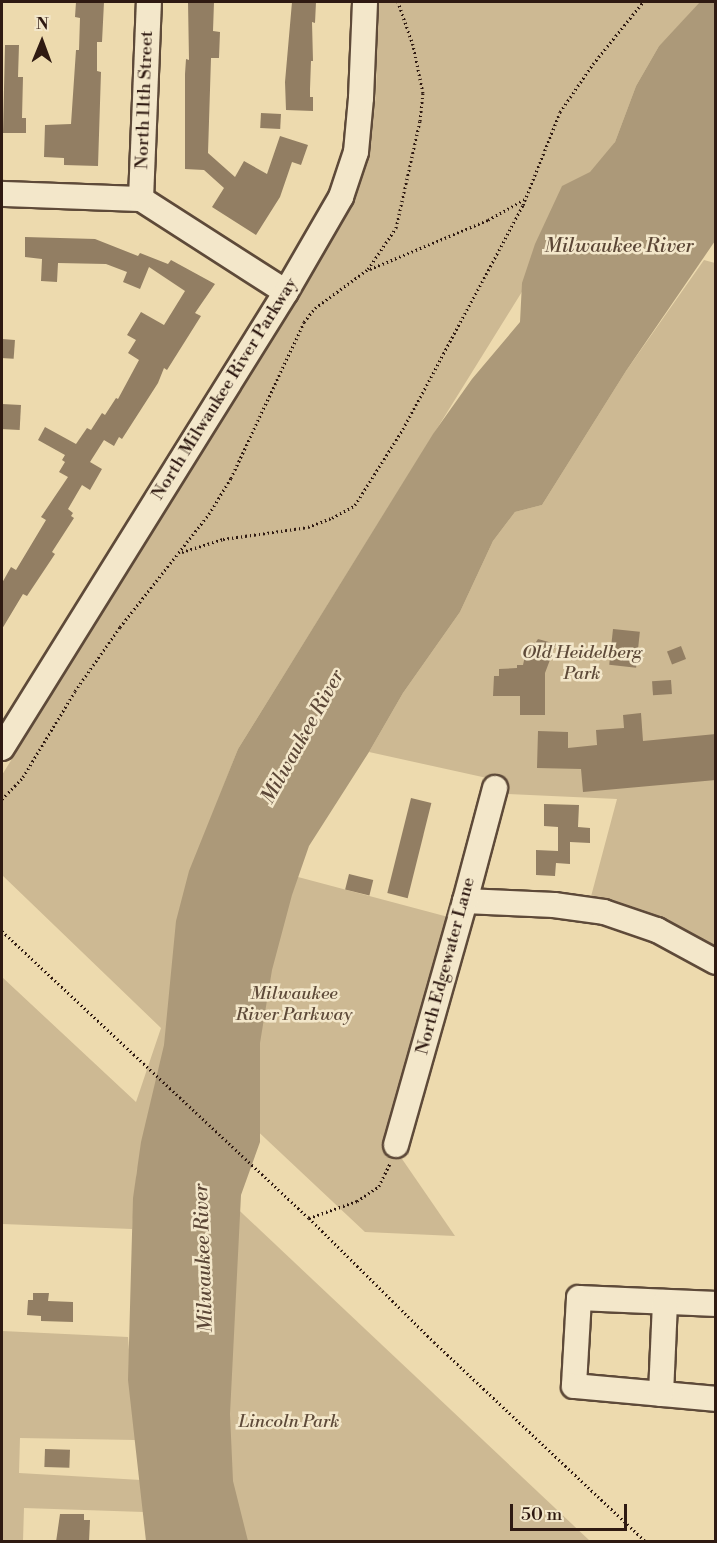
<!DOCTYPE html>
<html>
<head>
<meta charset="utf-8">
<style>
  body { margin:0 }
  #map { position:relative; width:717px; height:1543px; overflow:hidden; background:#eddaae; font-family:"Libre Bodoni",serif }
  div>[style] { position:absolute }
  .green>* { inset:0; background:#cdb993 }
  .water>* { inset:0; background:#ac9979 }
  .building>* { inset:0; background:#927e63; transform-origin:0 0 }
  .path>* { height:3px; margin-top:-1.5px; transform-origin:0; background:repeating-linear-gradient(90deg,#2f1a12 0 1.5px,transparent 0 4.5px) }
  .roads { filter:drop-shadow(2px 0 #5e4a39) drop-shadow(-2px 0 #5e4a39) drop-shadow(0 2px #5e4a39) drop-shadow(0 -2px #5e4a39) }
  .minor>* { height:24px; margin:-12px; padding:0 12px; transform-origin:12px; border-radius:12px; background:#f3e7ca }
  span { translate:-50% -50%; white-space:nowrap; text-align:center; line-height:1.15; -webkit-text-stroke:5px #f3e7ca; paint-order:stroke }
  .street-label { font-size:18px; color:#2f1a12 }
  .park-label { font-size:18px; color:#5e4a39; font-style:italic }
  .water-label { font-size:20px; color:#5b4636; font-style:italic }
  .frame { position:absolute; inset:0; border:3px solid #2f1a12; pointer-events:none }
  .north { position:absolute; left:12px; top:12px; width:60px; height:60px; -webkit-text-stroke:4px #f3e7ca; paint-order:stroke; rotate:1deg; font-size:16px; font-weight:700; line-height:24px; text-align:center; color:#2f1a12 }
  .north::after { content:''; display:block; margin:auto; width:21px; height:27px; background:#2f1a12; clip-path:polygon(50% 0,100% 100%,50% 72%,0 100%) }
  .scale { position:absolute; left:510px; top:1504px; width:117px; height:27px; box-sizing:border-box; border:3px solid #2f1a12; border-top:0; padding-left:8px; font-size:18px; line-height:21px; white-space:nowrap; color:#2f1a12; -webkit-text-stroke:4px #f3e7ca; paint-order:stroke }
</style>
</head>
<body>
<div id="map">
  <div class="green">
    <i style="clip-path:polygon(378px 2px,701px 2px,659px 46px,636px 86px,615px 142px,238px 749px,215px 808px,298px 877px,452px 918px,389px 1140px,455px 1236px,365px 1232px,249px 1123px,137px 1169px,132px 1229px,2px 1224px,2px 977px,136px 1102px,161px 1028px,2px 875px,2px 775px,341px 226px,356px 190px,368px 149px,376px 95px)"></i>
    <i style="clip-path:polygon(704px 260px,715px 263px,715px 948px,589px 904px,617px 799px,486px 793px,487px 778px,369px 752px,403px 693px,460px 612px,493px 541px,515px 512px,542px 505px,626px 371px)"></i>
    <i style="clip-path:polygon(225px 1197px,590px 1541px,169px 1542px)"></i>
    <i style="clip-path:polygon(2px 1331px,128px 1337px,136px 1440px,20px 1438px,19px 1473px,141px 1480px,144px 1512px,24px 1508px,23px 1541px,2px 1542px)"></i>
  </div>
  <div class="water">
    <i style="clip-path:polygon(700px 2px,715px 2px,715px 241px,626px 371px,542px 505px,515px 512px,493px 541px,460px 612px,403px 693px,369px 752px,309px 846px,292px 895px,272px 970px,260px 1043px,260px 1142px,241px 1195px,230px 1414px,233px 1481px,248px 1541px,146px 1541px,128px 1380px,133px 1198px,141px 1142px,164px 1045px,176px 921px,189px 871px,238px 749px,433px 434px,472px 379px,520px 322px,522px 283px,535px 244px,562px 186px,590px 172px,615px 142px,636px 86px,659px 46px)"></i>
  </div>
  <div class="building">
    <i style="clip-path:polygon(76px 2px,104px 2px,102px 42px,97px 42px,97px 71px,101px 72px,98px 166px,64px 165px,64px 158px,44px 157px,45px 125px,71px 124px,76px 50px,79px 50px,80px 18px,75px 17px)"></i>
    <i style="clip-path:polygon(188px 2px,214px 2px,213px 31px,220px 32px,219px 58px,211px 58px,208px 153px,235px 177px,244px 161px,267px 174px,280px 136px,308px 145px,301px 165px,292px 162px,280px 197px,256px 235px,212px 207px,224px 188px,204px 170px,185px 169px,185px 74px,186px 59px,189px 60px)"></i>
    <i style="clip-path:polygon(292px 2px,316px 2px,315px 23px,312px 22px,313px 61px,311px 61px,310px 89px,310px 97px,313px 97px,313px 111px,286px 110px,285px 82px)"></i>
    <i style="clip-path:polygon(5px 45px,19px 45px,18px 77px,23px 77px,22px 118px,26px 118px,26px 133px,3px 133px)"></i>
    <i style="left:261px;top:113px;width:20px;height:15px;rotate:3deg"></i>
    <i style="clip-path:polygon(25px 237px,95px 239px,138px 256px,140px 253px,168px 264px,171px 260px,215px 284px,195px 313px,201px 316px,167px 370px,164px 368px,158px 383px,122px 439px,119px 437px,114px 446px,104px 440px,90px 462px,102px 469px,90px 490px,82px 485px,68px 509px,73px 513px,71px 516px,74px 518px,52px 552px,55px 554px,27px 596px,23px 594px,2px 629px,2px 583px,11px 567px,16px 570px,46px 520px,41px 517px,68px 477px,59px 472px,65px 462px,62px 460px,65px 455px,38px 440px,45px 427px,76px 444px,87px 428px,91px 430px,102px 413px,105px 415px,116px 398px,118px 399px,139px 360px,128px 353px,136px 340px,127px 335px,141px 312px,164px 325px,185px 291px,149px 267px,140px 289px,123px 282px,127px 272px,106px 264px,58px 263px,57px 282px,41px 281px,42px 259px,25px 257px)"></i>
    <i style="left:2px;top:339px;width:13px;height:19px;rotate:4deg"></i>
    <i style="left:2px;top:404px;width:19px;height:25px;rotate:3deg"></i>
    <i style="left:613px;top:629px;width:27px;height:36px;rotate:6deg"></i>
    <i style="clip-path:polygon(538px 639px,556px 644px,545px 673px,545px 715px,520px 715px,520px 696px,493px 696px,494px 676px,499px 676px,499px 669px,517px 668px,517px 665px,523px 665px,527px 647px,532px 648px)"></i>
    <i style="left:681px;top:646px;width:14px;height:15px;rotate:69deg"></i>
    <i style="left:671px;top:680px;width:14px;height:19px;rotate:86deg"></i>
    <i style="clip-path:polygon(641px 713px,643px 741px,716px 734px,716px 780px,583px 792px,581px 769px,537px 768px,538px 731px,568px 732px,568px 748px,597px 745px,596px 730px,624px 728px,623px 715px)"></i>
    <i style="left:411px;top:798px;width:21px;height:98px;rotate:14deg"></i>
    <i style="clip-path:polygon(544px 804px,579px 805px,578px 827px,590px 828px,590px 843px,570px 842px,570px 864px,556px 863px,555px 876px,536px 875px,536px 850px,558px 851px,558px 827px,544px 826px)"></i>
    <i style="left:349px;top:874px;width:25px;height:16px;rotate:14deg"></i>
    <i style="clip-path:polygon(33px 1293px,49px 1293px,48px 1301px,73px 1302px,73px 1322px,41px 1321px,41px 1316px,27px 1315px,28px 1300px,33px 1300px)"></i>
    <i style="left:45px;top:1449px;width:25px;height:18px;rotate:2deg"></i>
    <i style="clip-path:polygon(60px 1514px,84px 1514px,84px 1520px,90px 1520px,89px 1542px,56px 1542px)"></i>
  </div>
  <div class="path">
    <i style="left:370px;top:269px;width:128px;rotate:-22.6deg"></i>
    <i style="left:488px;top:220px;width:43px;rotate:-29.6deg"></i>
    <i style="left:182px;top:552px;width:43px;rotate:-17.6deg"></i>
    <i style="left:223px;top:539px;width:86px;rotate:-8deg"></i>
    <i style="left:308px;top:527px;width:26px;rotate:-21deg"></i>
    <i style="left:332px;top:518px;width:26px;rotate:-29deg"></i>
    <i style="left:355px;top:505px;width:90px;rotate:-57.7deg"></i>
    <i style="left:403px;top:429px;width:254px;rotate:-61.8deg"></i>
    <i style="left:523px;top:205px;width:100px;rotate:-68.3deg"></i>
    <i style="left:560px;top:112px;width:58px;rotate:-55.5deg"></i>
    <i style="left:593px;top:64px;width:80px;rotate:-51.1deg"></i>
    <i style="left:2px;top:799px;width:30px;rotate:-46deg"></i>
    <i style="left:23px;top:777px;width:100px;rotate:-58.8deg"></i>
    <i style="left:75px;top:691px;width:78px;rotate:-54.9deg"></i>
    <i style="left:120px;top:627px;width:144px;rotate:-51.8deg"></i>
    <i style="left:209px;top:514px;width:42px;rotate:-58.6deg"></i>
    <i style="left:231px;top:478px;width:172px;rotate:-64.9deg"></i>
    <i style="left:304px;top:322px;width:18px;rotate:-52deg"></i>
    <i style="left:315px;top:308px;width:66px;rotate:-36.3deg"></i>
    <i style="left:368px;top:269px;width:50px;rotate:-55.7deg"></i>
    <i style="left:396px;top:228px;width:110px;rotate:-77.4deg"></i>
    <i style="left:420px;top:121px;width:28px;rotate:-84deg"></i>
    <i style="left:423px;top:93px;width:49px;rotate:-101.8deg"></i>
    <i style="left:413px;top:45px;width:46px;rotate:-109.2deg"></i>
    <i style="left:2px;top:931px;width:420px;rotate:43.1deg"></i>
    <i style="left:309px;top:1218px;width:176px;rotate:44.8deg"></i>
    <i style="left:434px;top:1342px;width:291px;rotate:43.3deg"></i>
    <i style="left:309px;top:1218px;width:51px;rotate:-19.5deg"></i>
    <i style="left:357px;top:1201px;width:27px;rotate:-34deg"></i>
    <i style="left:379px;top:1186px;width:25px;rotate:-64deg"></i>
  </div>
  <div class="roads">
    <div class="minor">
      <i style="left:2px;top:194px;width:139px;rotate:2.1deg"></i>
      <i style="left:141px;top:199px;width:172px;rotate:32.7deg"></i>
      <i style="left:141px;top:199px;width:197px;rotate:-87.7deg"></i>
      <i style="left:2px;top:748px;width:537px;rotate:-58.09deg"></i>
      <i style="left:286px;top:292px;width:110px;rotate:-59.9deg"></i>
      <i style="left:341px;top:197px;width:47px;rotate:-71.6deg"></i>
      <i style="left:356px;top:152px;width:54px;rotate:-84.7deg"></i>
      <i style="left:361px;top:98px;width:96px;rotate:-87.6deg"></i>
      <i style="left:465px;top:901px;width:89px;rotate:2.6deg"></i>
      <i style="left:554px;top:905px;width:50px;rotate:8deg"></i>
      <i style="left:604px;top:912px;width:56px;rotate:18.8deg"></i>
      <i style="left:657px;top:930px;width:67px;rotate:28.5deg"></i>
      <i style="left:396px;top:1145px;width:254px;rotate:-74.2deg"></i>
      <i style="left:465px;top:901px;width:117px;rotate:-75.1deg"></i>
      <i style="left:716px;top:1304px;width:137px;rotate:-177.5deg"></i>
      <i style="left:579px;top:1298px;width:88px;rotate:93.3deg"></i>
      <i style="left:574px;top:1386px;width:143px;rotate:5.2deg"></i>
      <i style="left:661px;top:1394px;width:92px;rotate:-87.5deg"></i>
    </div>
  </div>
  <div class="street-label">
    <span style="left:145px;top:100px;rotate:-88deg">North 11th Street</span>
    <span style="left:225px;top:389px;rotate:-58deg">North Milwaukee River Parkway</span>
    <span style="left:446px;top:966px;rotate:-75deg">North Edgewater Lane</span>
  </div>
  <div class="park-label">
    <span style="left:582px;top:664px">Old Heidelberg<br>Park</span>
    <span style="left:294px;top:1005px">Milwaukee<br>River Parkway</span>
    <span style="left:289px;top:1422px">Lincoln Park</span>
  </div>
  <div class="water-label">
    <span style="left:619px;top:246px">Milwaukee River</span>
    <span style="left:303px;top:737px;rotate:-61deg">Milwaukee River</span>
    <span style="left:204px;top:1258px;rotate:-92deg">Milwaukee River</span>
  </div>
  <div class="frame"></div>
  <div class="north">N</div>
  <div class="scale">50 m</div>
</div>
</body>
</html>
